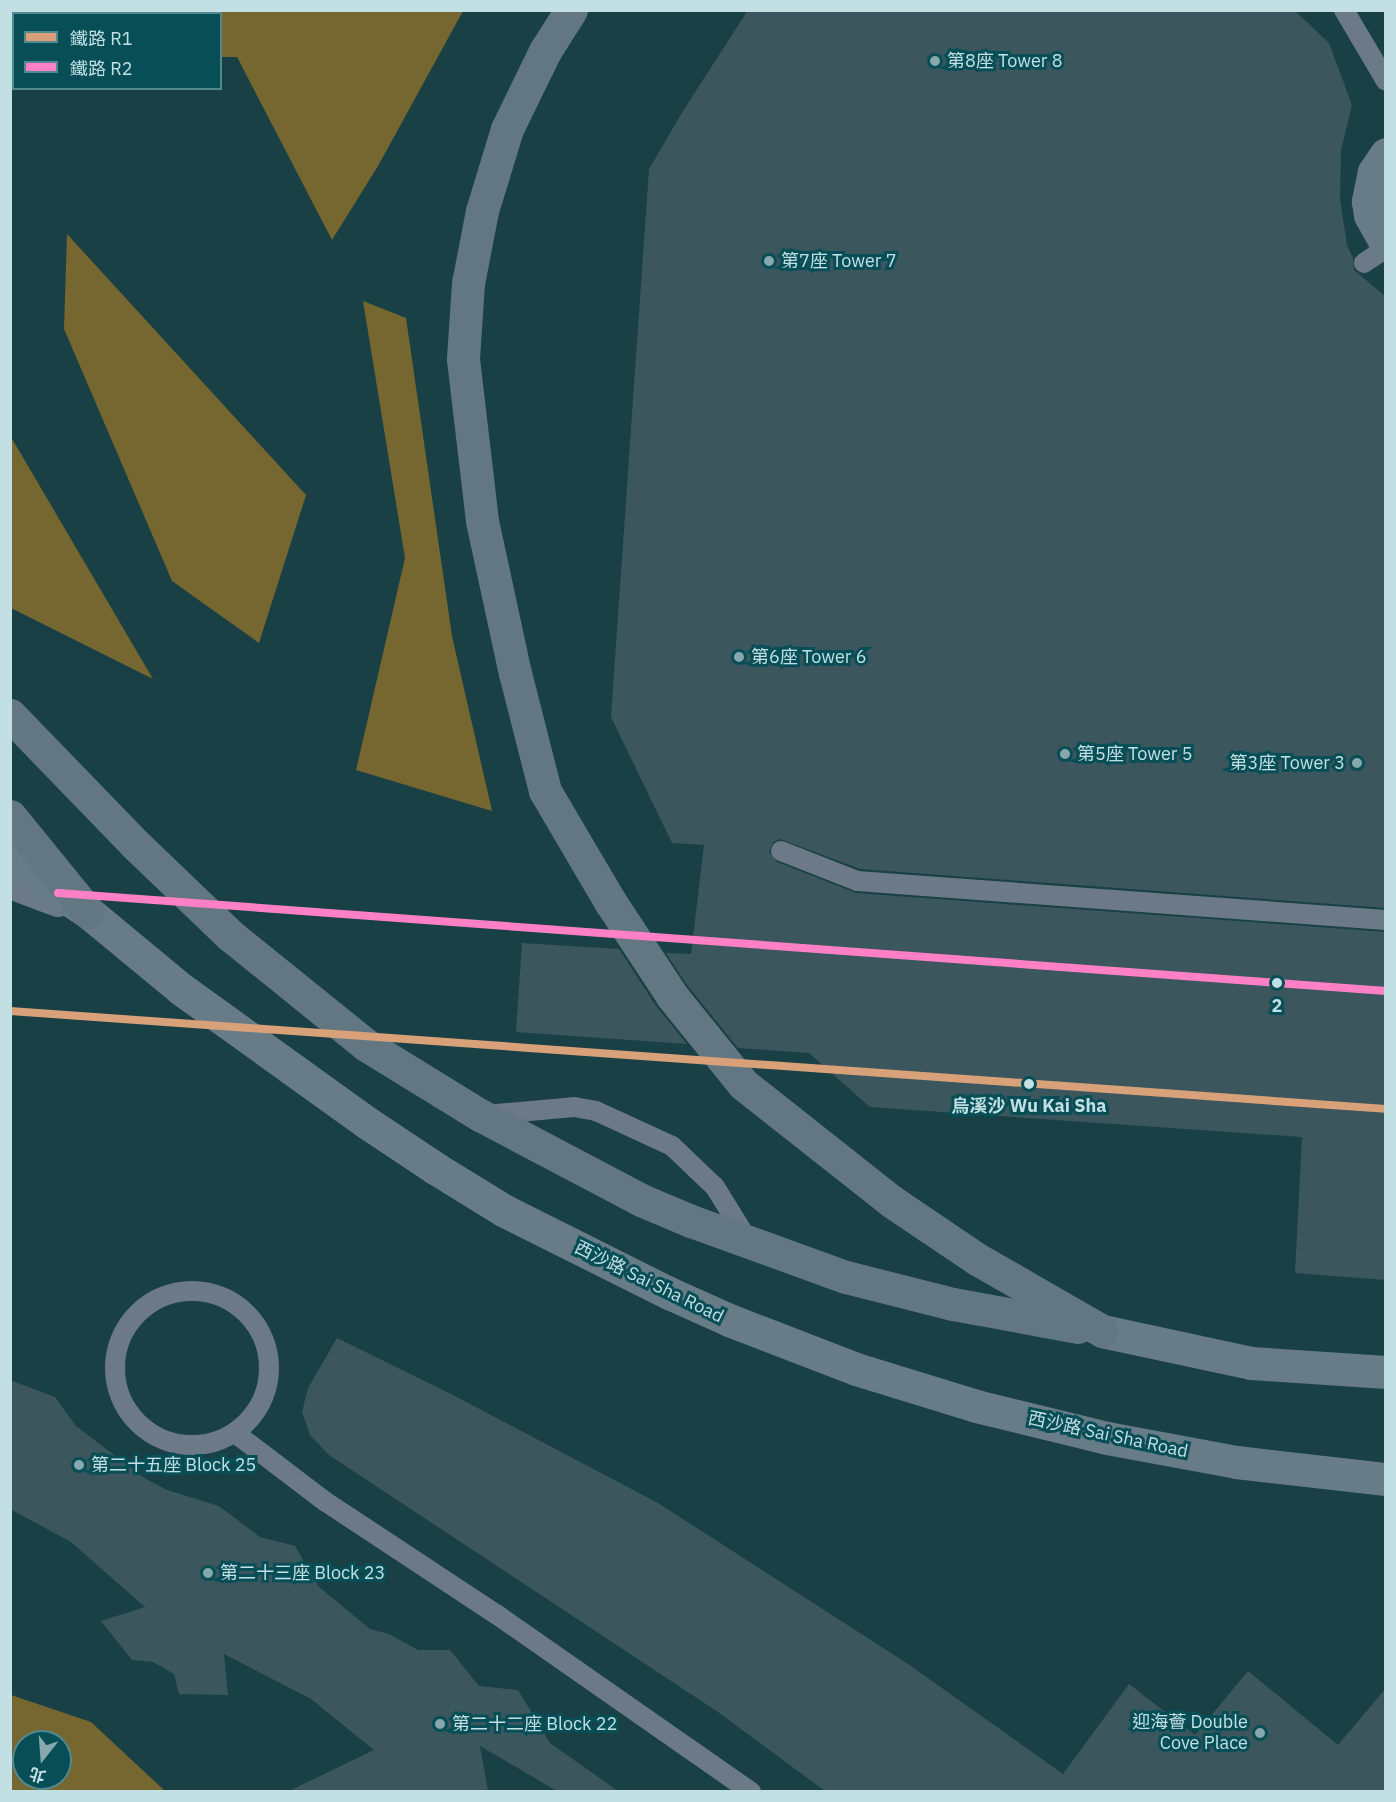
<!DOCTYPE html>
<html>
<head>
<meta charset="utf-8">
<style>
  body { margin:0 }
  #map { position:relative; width:1396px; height:1802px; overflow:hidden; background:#194045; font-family:"IBM Plex Sans","Noto Sans TC",sans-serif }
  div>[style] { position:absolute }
  .green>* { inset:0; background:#76662f }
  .building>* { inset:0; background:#3b575d }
  .lane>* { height:20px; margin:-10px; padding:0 10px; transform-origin:10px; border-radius:10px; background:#6b7a86 }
  .lane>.ring { margin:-10px; padding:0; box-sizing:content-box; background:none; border:20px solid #6b7a86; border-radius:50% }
  .street>* { height:33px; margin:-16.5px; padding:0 16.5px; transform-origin:16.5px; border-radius:16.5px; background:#6b7a86 }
  .secondary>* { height:33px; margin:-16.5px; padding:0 16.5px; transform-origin:16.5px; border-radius:16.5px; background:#687c88 }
  .primary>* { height:33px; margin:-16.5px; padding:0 16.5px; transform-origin:16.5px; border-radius:16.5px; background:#627782 }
  .rail>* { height:4.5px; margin:-2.25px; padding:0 2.25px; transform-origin:2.25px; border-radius:2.25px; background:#637780 }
  .rail-1>* { height:8px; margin:-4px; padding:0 4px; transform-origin:4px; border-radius:4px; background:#d9a179 }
  .rail-2>* { height:8px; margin:-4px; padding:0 4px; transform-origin:4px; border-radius:4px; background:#ff80c5 }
  .dots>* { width:16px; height:16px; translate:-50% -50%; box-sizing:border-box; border:3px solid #074e57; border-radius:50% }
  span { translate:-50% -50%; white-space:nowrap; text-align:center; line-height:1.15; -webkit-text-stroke:6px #074e57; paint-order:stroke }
  .poi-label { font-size:18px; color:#c2e0e4 }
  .left { translate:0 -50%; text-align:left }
  .right { translate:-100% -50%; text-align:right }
  .stop-label { font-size:18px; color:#c2e0e4; font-weight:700 }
  .street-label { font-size:18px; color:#c2e0e4 }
  .frame { position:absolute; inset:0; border:12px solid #c2e0e4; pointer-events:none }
  .legend { position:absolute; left:12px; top:12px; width:210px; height:78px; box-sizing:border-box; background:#074e57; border:2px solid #52888f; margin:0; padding:8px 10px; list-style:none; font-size:18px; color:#c2e0e4 }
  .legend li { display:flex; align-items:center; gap:12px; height:30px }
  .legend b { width:30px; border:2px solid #52888f }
  .north { position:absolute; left:12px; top:1730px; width:60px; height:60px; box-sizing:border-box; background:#074e57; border:2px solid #52888f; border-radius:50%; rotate:197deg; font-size:16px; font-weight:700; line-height:24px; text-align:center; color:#c2e0e4 }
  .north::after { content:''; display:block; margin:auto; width:21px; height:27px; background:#87a8ac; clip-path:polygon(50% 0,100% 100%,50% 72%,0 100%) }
</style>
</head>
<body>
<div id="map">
  <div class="green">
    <i style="clip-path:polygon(10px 11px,11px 10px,463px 11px,378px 166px,332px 240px,237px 57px,221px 57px,220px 14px,14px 14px,13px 51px,11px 49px)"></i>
    <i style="clip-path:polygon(67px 234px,306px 495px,259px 643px,172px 581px,64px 329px)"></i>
    <i style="clip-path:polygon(363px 301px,406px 318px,452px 636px,492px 811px,356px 770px,405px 558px)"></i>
    <i style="clip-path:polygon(11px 437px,153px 679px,11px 608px)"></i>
    <i style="clip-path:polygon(evenodd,11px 1695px,91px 1722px,165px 1791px,11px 1791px,11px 1695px,24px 1742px,60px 1742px,60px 1778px,24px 1778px,24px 1742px)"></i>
  </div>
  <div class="building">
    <i style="clip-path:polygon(748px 10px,1294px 10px,1329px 43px,1352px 105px,1341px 150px,1340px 199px,1347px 245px,1353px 258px,1354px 270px,1386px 297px,1386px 908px,860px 869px,780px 839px,773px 842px,769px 852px,777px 862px,856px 893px,1386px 932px,1386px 1280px,1295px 1273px,1302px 1137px,870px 1107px,809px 1053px,738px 1048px,687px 985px,666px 953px,691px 954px,704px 845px,672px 843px,611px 717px,649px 169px,683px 111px)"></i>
    <i style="clip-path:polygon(522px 943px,619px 949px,656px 1006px,687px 1044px,516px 1032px)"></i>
    <i style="clip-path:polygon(337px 1338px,449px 1393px,658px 1503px,908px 1664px,1063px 1774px,1129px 1684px,1195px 1735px,1248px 1671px,1338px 1745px,1386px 1688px,1386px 1791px,825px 1791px,718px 1712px,329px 1455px,310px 1435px,302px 1412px,308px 1388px)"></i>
    <i style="clip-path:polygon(10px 1380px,55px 1397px,76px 1426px,146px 1479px,167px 1490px,219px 1506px,260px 1537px,295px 1546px,319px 1587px,370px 1629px,389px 1634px,418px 1650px,450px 1650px,479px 1686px,518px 1690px,550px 1743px,618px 1791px,557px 1791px,480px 1746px,488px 1791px,289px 1791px,374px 1750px,311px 1699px,224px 1654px,228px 1695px,179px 1694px,174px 1674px,153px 1662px,132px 1660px,101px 1621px,145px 1607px,71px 1542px,10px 1509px)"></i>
  </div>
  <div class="lane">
    <i style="left:1344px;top:10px;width:82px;rotate:59.4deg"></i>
    <i style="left:1364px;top:263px;width:27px;rotate:-34deg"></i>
    <i style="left:781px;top:851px;width:82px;rotate:21.5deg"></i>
    <i style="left:857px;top:881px;width:530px;rotate:4.22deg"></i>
    <i style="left:485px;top:1115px;width:89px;rotate:-5.1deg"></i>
    <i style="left:574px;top:1107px;width:22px;rotate:10deg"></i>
    <i style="left:596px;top:1111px;width:84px;rotate:24.7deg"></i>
    <i style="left:672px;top:1146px;width:59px;rotate:43.6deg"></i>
    <i style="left:715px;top:1187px;width:65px;rotate:58.3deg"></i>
    <i class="ring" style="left:115px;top:1291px;width:134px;height:134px"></i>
    <i style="left:235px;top:1433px;width:114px;rotate:37.2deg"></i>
    <i style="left:326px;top:1502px;width:204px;rotate:33.4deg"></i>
    <i style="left:496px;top:1614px;width:311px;rotate:34.9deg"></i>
  </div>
  <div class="street">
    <i style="left:10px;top:882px;width:51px;rotate:20.6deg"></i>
  </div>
  <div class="secondary">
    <i style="left:1386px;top:154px;width:22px;rotate:124deg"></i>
    <i style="left:1374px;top:172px;width:30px;rotate:102deg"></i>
    <i style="left:1368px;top:201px;width:14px;rotate:82deg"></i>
    <i style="left:1370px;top:215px;width:33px;rotate:61deg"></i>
    <i style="left:10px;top:861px;width:93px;rotate:33.2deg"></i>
    <i style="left:88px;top:912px;width:121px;rotate:39.6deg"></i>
    <i style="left:181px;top:989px;width:231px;rotate:35.7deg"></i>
    <i style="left:369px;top:1124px;width:79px;rotate:33.7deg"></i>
    <i style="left:435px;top:1168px;width:80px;rotate:31.7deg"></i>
    <i style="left:503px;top:1210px;width:186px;rotate:26.6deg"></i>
    <i style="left:669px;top:1293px;width:66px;rotate:24.2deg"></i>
    <i style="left:729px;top:1320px;width:136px;rotate:21.1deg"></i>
    <i style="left:856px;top:1369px;width:126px;rotate:17.1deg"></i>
    <i style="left:976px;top:1406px;width:135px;rotate:13.7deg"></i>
    <i style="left:1107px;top:1438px;width:131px;rotate:10.5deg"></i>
    <i style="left:1236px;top:1462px;width:151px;rotate:6.5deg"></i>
    <i style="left:1102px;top:1331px;width:152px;rotate:12.1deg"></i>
    <i style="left:1251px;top:1363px;width:135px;rotate:3.8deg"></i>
  </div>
  <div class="primary">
    <i style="left:571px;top:10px;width:49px;rotate:122.4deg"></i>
    <i style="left:545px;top:51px;width:87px;rotate:116deg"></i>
    <i style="left:507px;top:129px;width:86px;rotate:107deg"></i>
    <i style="left:482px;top:211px;width:73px;rotate:101deg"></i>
    <i style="left:468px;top:283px;width:76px;rotate:93.8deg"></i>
    <i style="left:463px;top:359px;width:163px;rotate:83.3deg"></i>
    <i style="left:482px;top:521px;width:156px;rotate:77.8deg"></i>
    <i style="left:515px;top:673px;width:122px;rotate:75.7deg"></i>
    <i style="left:545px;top:791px;width:130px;rotate:59.5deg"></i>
    <i style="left:611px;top:903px;width:111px;rotate:56.7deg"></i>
    <i style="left:672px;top:996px;width:113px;rotate:51.1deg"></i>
    <i style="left:743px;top:1084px;width:189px;rotate:38.3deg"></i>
    <i style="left:891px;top:1201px;width:104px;rotate:34deg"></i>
    <i style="left:977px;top:1259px;width:144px;rotate:29.9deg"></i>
    <i style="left:10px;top:715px;width:182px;rotate:45.9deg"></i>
    <i style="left:137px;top:846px;width:130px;rotate:43.8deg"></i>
    <i style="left:231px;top:936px;width:174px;rotate:38.9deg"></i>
    <i style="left:366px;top:1045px;width:134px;rotate:31.6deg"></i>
    <i style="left:480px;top:1115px;width:182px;rotate:27.8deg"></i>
    <i style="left:641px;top:1200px;width:54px;rotate:22.8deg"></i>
    <i style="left:691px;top:1221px;width:165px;rotate:19.9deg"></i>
    <i style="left:846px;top:1277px;width:110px;rotate:14.2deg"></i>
    <i style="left:953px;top:1304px;width:127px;rotate:10.4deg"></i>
    <i style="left:10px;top:816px;width:124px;rotate:50.9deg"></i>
  </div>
  <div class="rail">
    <i style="left:58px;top:893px;width:1320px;rotate:4.22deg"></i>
    <i style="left:10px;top:1011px;width:1357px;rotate:4.06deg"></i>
  </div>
  <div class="rail-1">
    <i style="left:10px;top:1011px;width:1379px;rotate:4.07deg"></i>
  </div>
  <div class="rail-2">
    <i style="left:58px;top:893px;width:1332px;rotate:4.22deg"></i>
  </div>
  <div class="dots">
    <i style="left:935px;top:61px;background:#87a8ac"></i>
    <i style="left:769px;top:261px;background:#87a8ac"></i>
    <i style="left:739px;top:657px;background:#87a8ac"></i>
    <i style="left:1065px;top:754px;background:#87a8ac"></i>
    <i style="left:1357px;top:763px;background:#87a8ac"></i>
    <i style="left:1277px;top:983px;background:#c2e0e4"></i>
    <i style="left:1029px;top:1084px;background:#c2e0e4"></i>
    <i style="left:79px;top:1465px;background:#87a8ac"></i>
    <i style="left:208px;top:1573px;background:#87a8ac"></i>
    <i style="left:440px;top:1724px;background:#87a8ac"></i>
    <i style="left:1260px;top:1733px;background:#87a8ac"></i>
  </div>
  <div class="poi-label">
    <span class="left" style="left:947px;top:61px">第8座 Tower 8</span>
    <span class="left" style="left:781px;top:261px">第7座 Tower 7</span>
    <span class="left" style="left:751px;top:657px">第6座 Tower 6</span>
    <span class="left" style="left:1077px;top:754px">第5座 Tower 5</span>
    <span class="right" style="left:1345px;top:763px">第3座 Tower 3</span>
    <span class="left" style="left:91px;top:1465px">第二十五座 Block 25</span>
    <span class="left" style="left:220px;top:1573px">第二十三座 Block 23</span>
    <span class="right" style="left:1248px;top:1733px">迎海薈 Double<br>Cove Place</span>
    <span class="left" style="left:452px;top:1724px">第二十二座 Block 22</span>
  </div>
  <div class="stop-label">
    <span style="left:1277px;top:1006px">2</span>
    <span style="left:1029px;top:1106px">烏溪沙 Wu Kai Sha</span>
  </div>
  <div class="street-label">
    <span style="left:649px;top:1282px;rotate:26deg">西沙路 Sai Sha Road</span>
    <span style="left:1108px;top:1435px;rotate:12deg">西沙路 Sai Sha Road</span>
  </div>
  <div class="frame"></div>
  <ul class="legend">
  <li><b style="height:8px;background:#d9a179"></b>鐵路 R1</li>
  <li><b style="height:8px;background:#ff80c5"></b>鐵路 R2</li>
  </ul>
  <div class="north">北</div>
</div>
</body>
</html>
